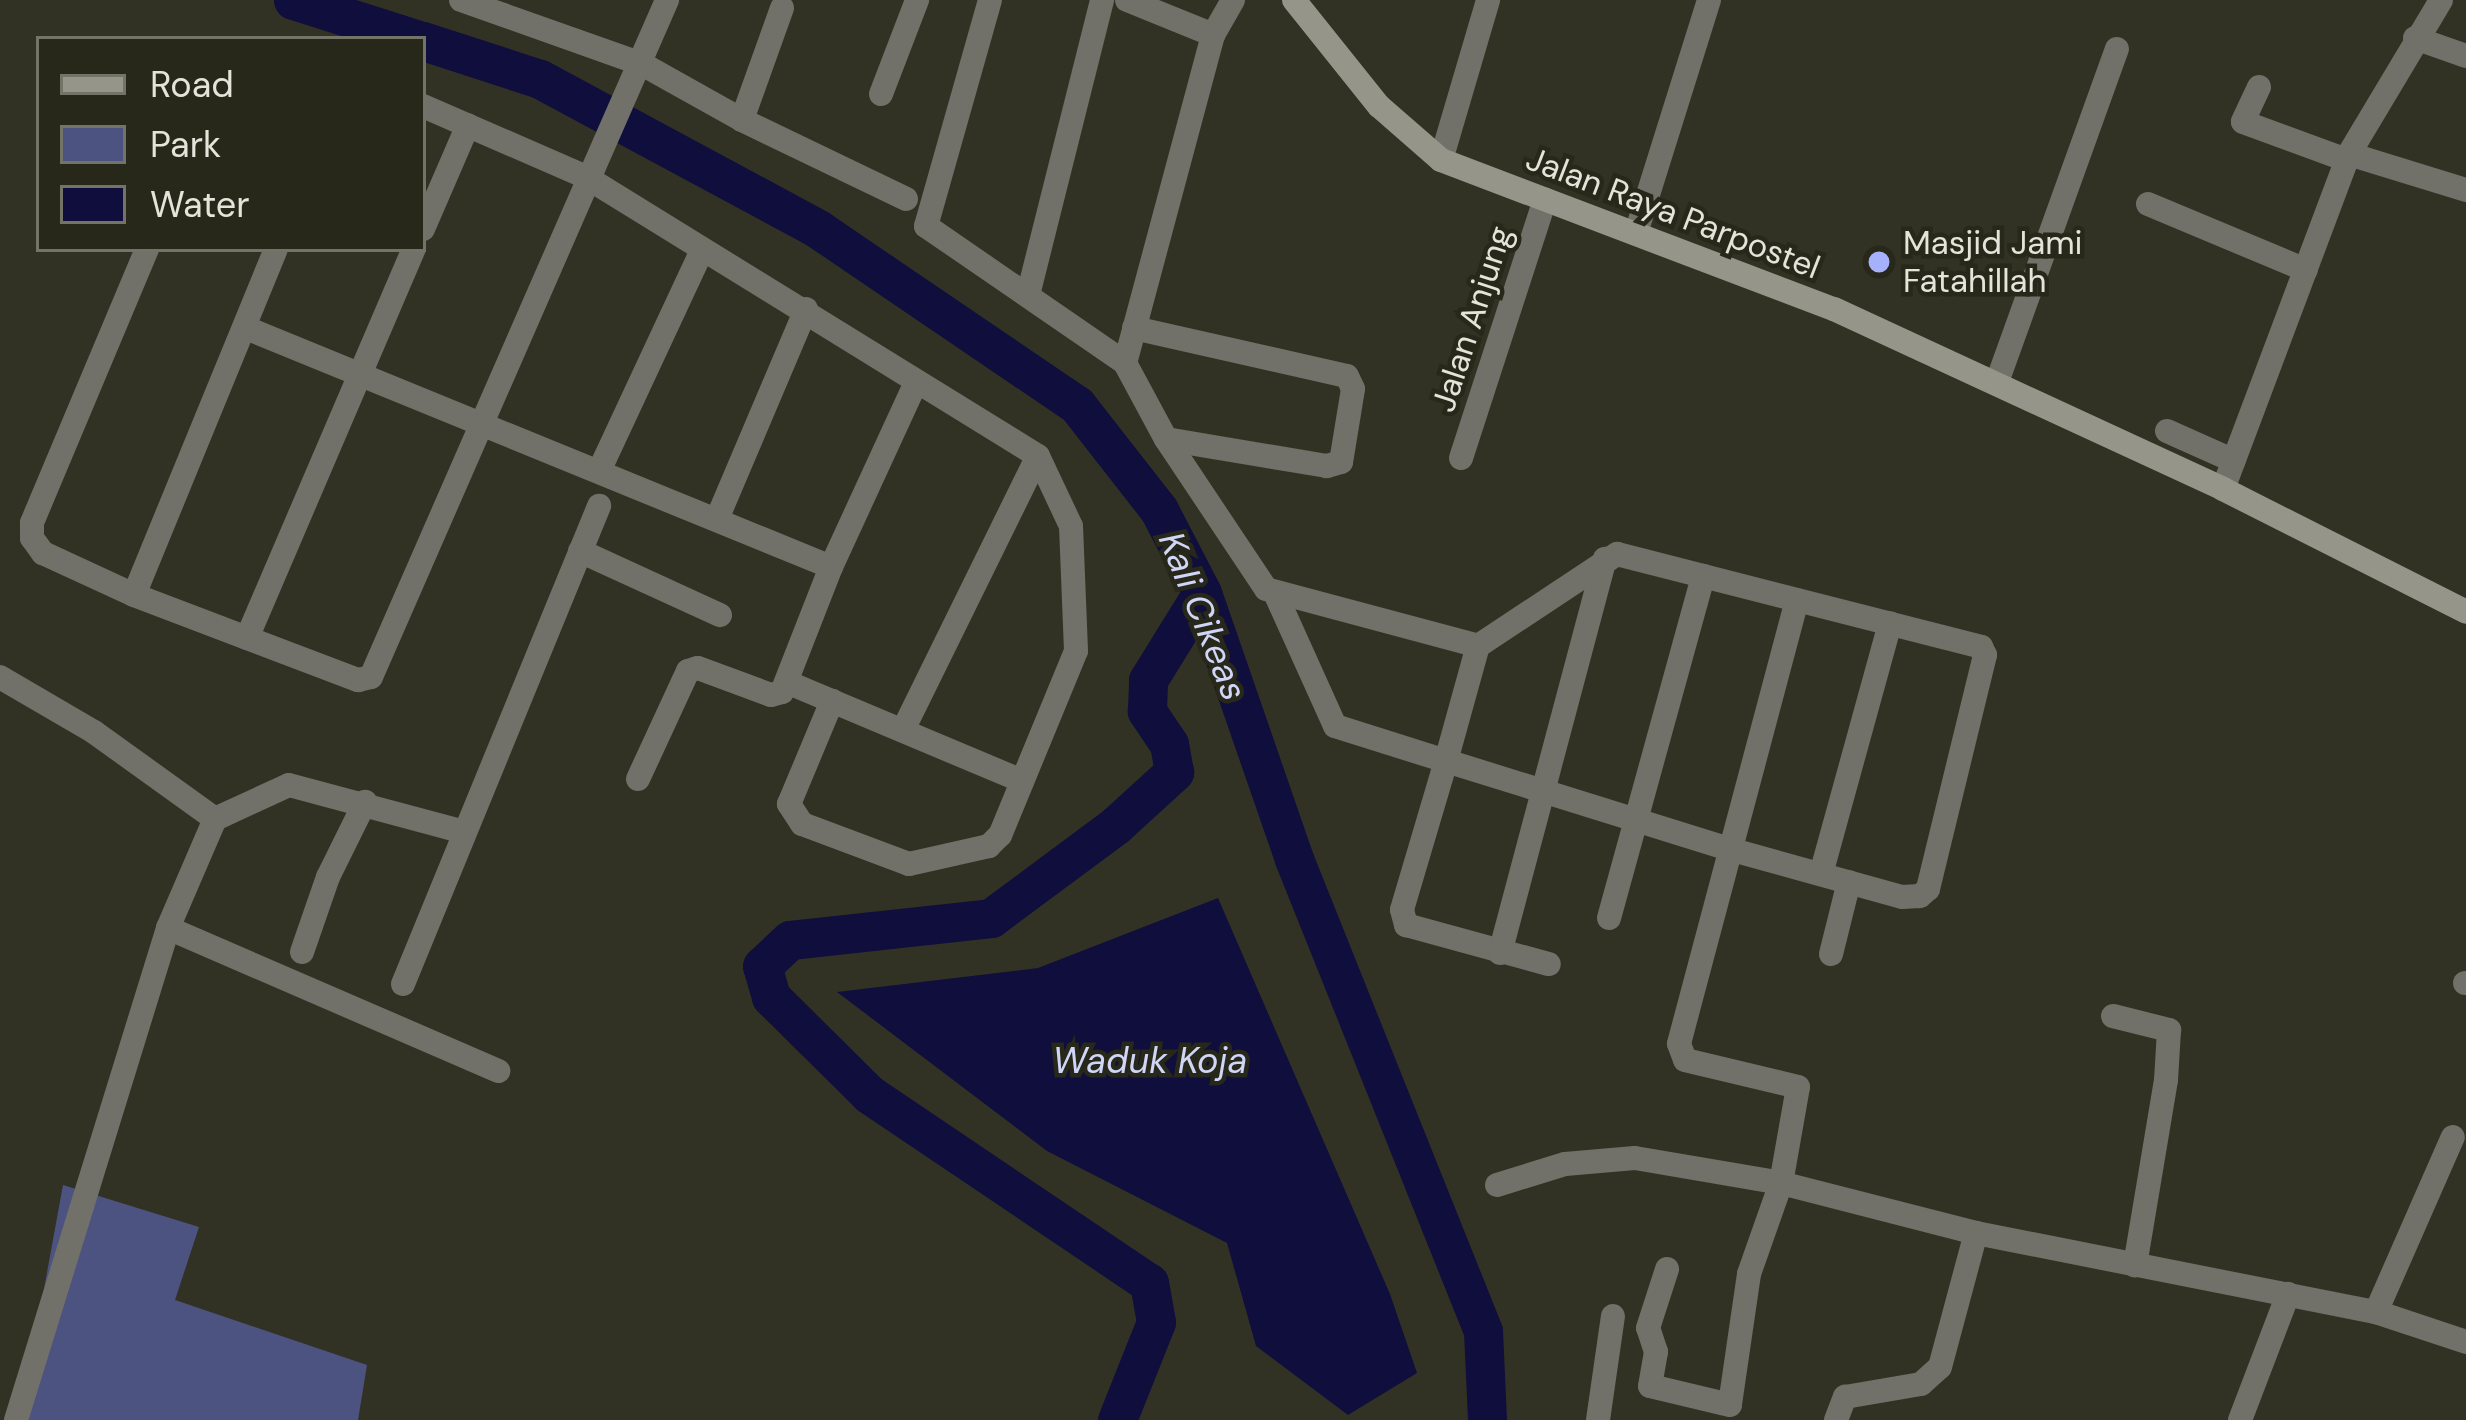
<!DOCTYPE html>
<html>
<head>
<meta charset="utf-8">
<style>
  body { margin:0 }
  #map { position:relative; width:2466px; height:1420px; overflow:hidden; background:#323224; font-family:"DM Sans",sans-serif }
  div>[style] { position:absolute }
  .green>* { inset:0; background:#4d5381 }
  .water>* { inset:0; background:#0f0e3d }
  .river>* { height:39px; margin:-19.5px; padding:0 19.5px; transform-origin:19.5px; border-radius:19.5px; background:#0f0e3d }
  .street>* { height:24px; margin:-12px; padding:0 12px; transform-origin:12px; border-radius:12px; background:#71716a }
  .secondary>* { height:24px; margin:-12px; padding:0 12px; transform-origin:12px; border-radius:12px; background:#95958a }
  .dots>* { width:33px; height:33px; translate:-50% -50%; box-sizing:border-box; border:6px solid #28281a; border-radius:50% }
  span { translate:-50% -50%; white-space:nowrap; text-align:center; line-height:1.15; -webkit-text-stroke:9px #28281a; paint-order:stroke }
  .street-label { font-size:33px; color:#e4e4db }
  .poi-label { font-size:33px; color:#e4e4db }
  .left { translate:0 -50%; text-align:left }
  .water-label { font-size:36px; color:#d0d6f8; font-style:italic }
  .legend { position:absolute; left:36px; top:36px; width:390px; height:216px; box-sizing:border-box; background:#28281a; border:3px solid #737367; margin:0; padding:15px 21px; list-style:none; font-size:36px; color:#e4e4db }
  .legend li { display:flex; align-items:center; gap:24px; height:60px }
  .legend b { width:60px; border:3px solid #737367 }
</style>
</head>
<body>
<div id="map">
  <div class="green">
    <i style="clip-path:polygon(63px 1185px,199px 1227px,175px 1300px,367px 1365px,358px 1420px,20px 1420px)"></i>
  </div>
  <div class="water">
    <i style="clip-path:polygon(1218px 898px,1390px 1294px,1417px 1373px,1348px 1415px,1256px 1346px,1227px 1243px,1047px 1151px,837px 992px,1038px 968px)"></i>
  </div>
  <div class="river">
    <i style="left:293px;top:0;width:129px;rotate:17.6deg"></i>
    <i style="left:423px;top:41px;width:123px;rotate:18deg"></i>
    <i style="left:540px;top:79px;width:316px;rotate:28.3deg"></i>
    <i style="left:818px;top:229px;width:313px;rotate:34.2deg"></i>
    <i style="left:1077px;top:405px;width:133px;rotate:52deg"></i>
    <i style="left:1159px;top:510px;width:93px;rotate:62.6deg"></i>
    <i style="left:1202px;top:593px;width:281px;rotate:70.9deg"></i>
    <i style="left:1294px;top:859px;width:508px;rotate:68.18deg"></i>
    <i style="left:1483px;top:1331px;width:89px;rotate:87.4deg"></i>
    <i style="left:1117px;top:1420px;width:105px;rotate:-68.3deg"></i>
    <i style="left:1156px;top:1322px;width:40px;rotate:-100deg"></i>
    <i style="left:1149px;top:1283px;width:338px;rotate:-146deg"></i>
    <i style="left:869px;top:1094px;width:138px;rotate:-135.3deg"></i>
    <i style="left:771px;top:997px;width:32px;rotate:-106deg"></i>
    <i style="left:762px;top:966px;width:38px;rotate:-43deg"></i>
    <i style="left:790px;top:940px;width:202px;rotate:-6.2deg"></i>
    <i style="left:991px;top:918px;width:156px;rotate:-36.6deg"></i>
    <i style="left:1116px;top:825px;width:79px;rotate:-42.4deg"></i>
    <i style="left:1174px;top:772px;width:28px;rotate:-100deg"></i>
    <i style="left:1169px;top:744px;width:40px;rotate:-124deg"></i>
    <i style="left:1147px;top:711px;width:31px;rotate:-88deg"></i>
    <i style="left:1148px;top:680px;width:102px;rotate:-58.2deg"></i>
  </div>
  <div class="street">
    <i style="left:461px;top:0;width:192px;rotate:19.5deg"></i>
    <i style="left:642px;top:64px;width:115px;rotate:29.2deg"></i>
    <i style="left:990px;top:0;width:235px;rotate:105.8deg"></i>
    <i style="left:926px;top:226px;width:242px;rotate:34.5deg"></i>
    <i style="left:1127px;top:0;width:93px;rotate:22.1deg"></i>
    <i style="left:1233px;top:0;width:40px;rotate:119.7deg"></i>
    <i style="left:1213px;top:35px;width:340px;rotate:105deg"></i>
    <i style="left:1125px;top:363px;width:86px;rotate:61.7deg"></i>
    <i style="left:1166px;top:439px;width:180px;rotate:56.3deg"></i>
    <i style="left:1266px;top:589px;width:220px;rotate:15deg"></i>
    <i style="left:1478px;top:646px;width:167px;rotate:-33.5deg"></i>
    <i style="left:1617px;top:554px;width:376px;rotate:14.3deg"></i>
    <i style="left:1981px;top:647px;width:9px;rotate:63deg"></i>
    <i style="left:1985px;top:655px;width:241px;rotate:103.7deg"></i>
    <i style="left:1928px;top:889px;width:11px;rotate:139deg"></i>
    <i style="left:1920px;top:896px;width:18px;rotate:177deg"></i>
    <i style="left:1902px;top:897px;width:180px;rotate:-164.5deg"></i>
    <i style="left:1729px;top:849px;width:296px;rotate:-162.7deg"></i>
    <i style="left:1446px;top:761px;width:155px;rotate:106.5deg"></i>
    <i style="left:1402px;top:910px;width:16px;rotate:75deg"></i>
    <i style="left:1406px;top:925px;width:148px;rotate:15.3deg"></i>
    <i style="left:782px;top:8px;width:119px;rotate:109.7deg"></i>
    <i style="left:742px;top:120px;width:182px;rotate:25.7deg"></i>
    <i style="left:2415px;top:38px;width:54px;rotate:19.4deg"></i>
    <i style="left:2259px;top:87px;width:38px;rotate:115deg"></i>
    <i style="left:2243px;top:122px;width:111px;rotate:20.1deg"></i>
    <i style="left:881px;top:94px;width:101px;rotate:-69deg"></i>
    <i style="left:423px;top:106px;width:178px;rotate:23.5deg"></i>
    <i style="left:586px;top:177px;width:531px;rotate:31.69deg"></i>
    <i style="left:1038px;top:456px;width:77px;rotate:64.8deg"></i>
    <i style="left:1071px;top:526px;width:125px;rotate:87.7deg"></i>
    <i style="left:1076px;top:651px;width:199px;rotate:112.4deg"></i>
    <i style="left:1000px;top:835px;width:16px;rotate:135deg"></i>
    <i style="left:989px;top:846px;width:82px;rotate:167.3deg"></i>
    <i style="left:909px;top:864px;width:114px;rotate:-159.5deg"></i>
    <i style="left:802px;top:824px;width:24px;rotate:-123deg"></i>
    <i style="left:789px;top:804px;width:112px;rotate:-67.3deg"></i>
    <i style="left:2349px;top:154px;width:122px;rotate:17.1deg"></i>
    <i style="left:1441px;top:160px;width:167px;rotate:-73.6deg"></i>
    <i style="left:2148px;top:204px;width:171px;rotate:22.7deg"></i>
    <i style="left:423px;top:229px;width:113px;rotate:-66.6deg"></i>
    <i style="left:1636px;top:233px;width:244px;rotate:-72.6deg"></i>
    <i style="left:147px;top:249px;width:297px;rotate:112.8deg"></i>
    <i style="left:32px;top:523px;width:15px;rotate:90deg"></i>
    <i style="left:32px;top:538px;width:19px;rotate:54deg"></i>
    <i style="left:43px;top:553px;width:100px;rotate:24.8deg"></i>
    <i style="left:134px;top:595px;width:240px;rotate:20.8deg"></i>
    <i style="left:358px;top:680px;width:13px;rotate:-13deg"></i>
    <i style="left:371px;top:677px;width:739px;rotate:-66.38deg"></i>
    <i style="left:1028px;top:295px;width:304px;rotate:-75.9deg"></i>
    <i style="left:246px;top:328px;width:632px;rotate:22.22deg"></i>
    <i style="left:1134px;top:328px;width:218px;rotate:12.7deg"></i>
    <i style="left:1347px;top:376px;width:14px;rotate:65deg"></i>
    <i style="left:1353px;top:389px;width:74px;rotate:99.3deg"></i>
    <i style="left:1341px;top:462px;width:15px;rotate:164deg"></i>
    <i style="left:1327px;top:466px;width:163px;rotate:-170.5deg"></i>
    <i style="left:1997px;top:382px;width:354px;rotate:-70.2deg"></i>
    <i style="left:2167px;top:431px;width:73px;rotate:24.1deg"></i>
    <i style="left:1461px;top:458px;width:272px;rotate:-72deg"></i>
    <i style="left:600px;top:469px;width:242px;rotate:-65deg"></i>
    <i style="left:2223px;top:489px;width:358px;rotate:-69.4deg"></i>
    <i style="left:2349px;top:154px;width:179px;rotate:-59.1deg"></i>
    <i style="left:717px;top:519px;width:228px;rotate:-67deg"></i>
    <i style="left:580px;top:551px;width:154px;rotate:24.6deg"></i>
    <i style="left:1275px;top:593px;width:146px;rotate:65.7deg"></i>
    <i style="left:1335px;top:726px;width:116px;rotate:17.5deg"></i>
    <i style="left:1446px;top:761px;width:119px;rotate:-74.5deg"></i>
    <i style="left:134px;top:595px;width:374px;rotate:-67.7deg"></i>
    <i style="left:1797px;top:600px;width:459px;rotate:104.9deg"></i>
    <i style="left:1679px;top:1044px;width:17px;rotate:69deg"></i>
    <i style="left:1685px;top:1060px;width:116px;rotate:13.4deg"></i>
    <i style="left:1798px;top:1087px;width:97px;rotate:100deg"></i>
    <i style="left:1781px;top:1183px;width:201px;rotate:14.4deg"></i>
    <i style="left:1976px;top:1233px;width:408px;rotate:11.2deg"></i>
    <i style="left:2376px;top:1312px;width:95px;rotate:18.4deg"></i>
    <i style="left:247px;top:638px;width:423px;rotate:-66.8deg"></i>
    <i style="left:0;top:677px;width:109px;rotate:30.3deg"></i>
    <i style="left:94px;top:732px;width:149px;rotate:35.7deg"></i>
    <i style="left:789px;top:683px;width:253px;rotate:22.8deg"></i>
    <i style="left:903px;top:730px;width:305px;rotate:-63.8deg"></i>
    <i style="left:638px;top:779px;width:119px;rotate:-65.2deg"></i>
    <i style="left:688px;top:671px;width:10px;rotate:-17deg"></i>
    <i style="left:698px;top:668px;width:78px;rotate:20.3deg"></i>
    <i style="left:771px;top:695px;width:11px;rotate:-15deg"></i>
    <i style="left:782px;top:692px;width:134px;rotate:-68.6deg"></i>
    <i style="left:831px;top:567px;width:204px;rotate:-65.3deg"></i>
    <i style="left:1821px;top:874px;width:260px;rotate:-74.6deg"></i>
    <i style="left:1609px;top:918px;width:355px;rotate:-74.6deg"></i>
    <i style="left:168px;top:928px;width:360px;rotate:23.4deg"></i>
    <i style="left:302px;top:952px;width:79px;rotate:-70.9deg"></i>
    <i style="left:328px;top:877px;width:84px;rotate:-63.7deg"></i>
    <i style="left:1500px;top:953px;width:408px;rotate:-75.1deg"></i>
    <i style="left:1831px;top:954px;width:74px;rotate:-76deg"></i>
    <i style="left:2465px;top:983px;width:1px"></i>
    <i style="left:403px;top:984px;width:517px;rotate:-67.7deg"></i>
    <i style="left:2113px;top:1016px;width:58px;rotate:14deg"></i>
    <i style="left:2169px;top:1030px;width:50px;rotate:93.4deg"></i>
    <i style="left:2166px;top:1080px;width:188px;rotate:99.5deg"></i>
    <i style="left:1497px;top:1185px;width:71px;rotate:-17.2deg"></i>
    <i style="left:1565px;top:1164px;width:70px;rotate:-4.9deg"></i>
    <i style="left:1635px;top:1158px;width:148px;rotate:9.7deg"></i>
    <i style="left:1781px;top:1183px;width:96px;rotate:109.4deg"></i>
    <i style="left:1749px;top:1274px;width:132px;rotate:98.3deg"></i>
    <i style="left:1730px;top:1405px;width:82px;rotate:-166.6deg"></i>
    <i style="left:1650px;top:1386px;width:35px;rotate:-80deg"></i>
    <i style="left:1656px;top:1352px;width:25px;rotate:-108deg"></i>
    <i style="left:1648px;top:1328px;width:62px;rotate:-72.1deg"></i>
    <i style="left:2376px;top:1312px;width:191px;rotate:-66.3deg"></i>
    <i style="left:16px;top:1420px;width:515px;rotate:-72.83deg"></i>
    <i style="left:168px;top:928px;width:119px;rotate:-66.7deg"></i>
    <i style="left:215px;top:819px;width:81px;rotate:-24.7deg"></i>
    <i style="left:289px;top:785px;width:181px;rotate:15deg"></i>
    <i style="left:1598px;top:1420px;width:105px;rotate:-81.8deg"></i>
    <i style="left:1836px;top:1420px;width:25px;rotate:-69deg"></i>
    <i style="left:1845px;top:1397px;width:77px;rotate:-9.7deg"></i>
    <i style="left:1921px;top:1384px;width:25px;rotate:-42deg"></i>
    <i style="left:1940px;top:1367px;width:139px;rotate:-75deg"></i>
    <i style="left:2240px;top:1420px;width:135px;rotate:-69.1deg"></i>
  </div>
  <div class="secondary">
    <i style="left:1294px;top:0;width:136px;rotate:51.3deg"></i>
    <i style="left:1379px;top:106px;width:82px;rotate:41.1deg"></i>
    <i style="left:1441px;top:160px;width:420px;rotate:20.8deg"></i>
    <i style="left:1834px;top:309px;width:429px;rotate:24.8deg"></i>
    <i style="left:2223px;top:489px;width:272px;rotate:26.8deg"></i>
  </div>
  <div class="dots">
    <i style="left:1879px;top:262px;background:#a6b1fc"></i>
  </div>
  <div class="street-label">
    <span style="left:1673px;top:213px;rotate:21deg">Jalan Raya Parpostel</span>
    <span style="left:1472px;top:319px;rotate:-72deg">Jalan Anjung</span>
  </div>
  <div class="poi-label">
    <span class="left" style="left:1903px;top:262px">Masjid Jami<br>Fatahillah</span>
  </div>
  <div class="water-label">
    <span style="left:1203px;top:616px;rotate:68deg">Kali Cikeas</span>
    <span style="left:1150px;top:1061px">Waduk Koja</span>
  </div>
  <ul class="legend">
  <li><b style="height:15px;background:#95958a"></b>Road</li>
  <li><b style="height:33px;background:#4d5381"></b>Park</li>
  <li><b style="height:33px;background:#0f0e3d"></b>Water</li>
  </ul>
</div>
</body>
</html>
